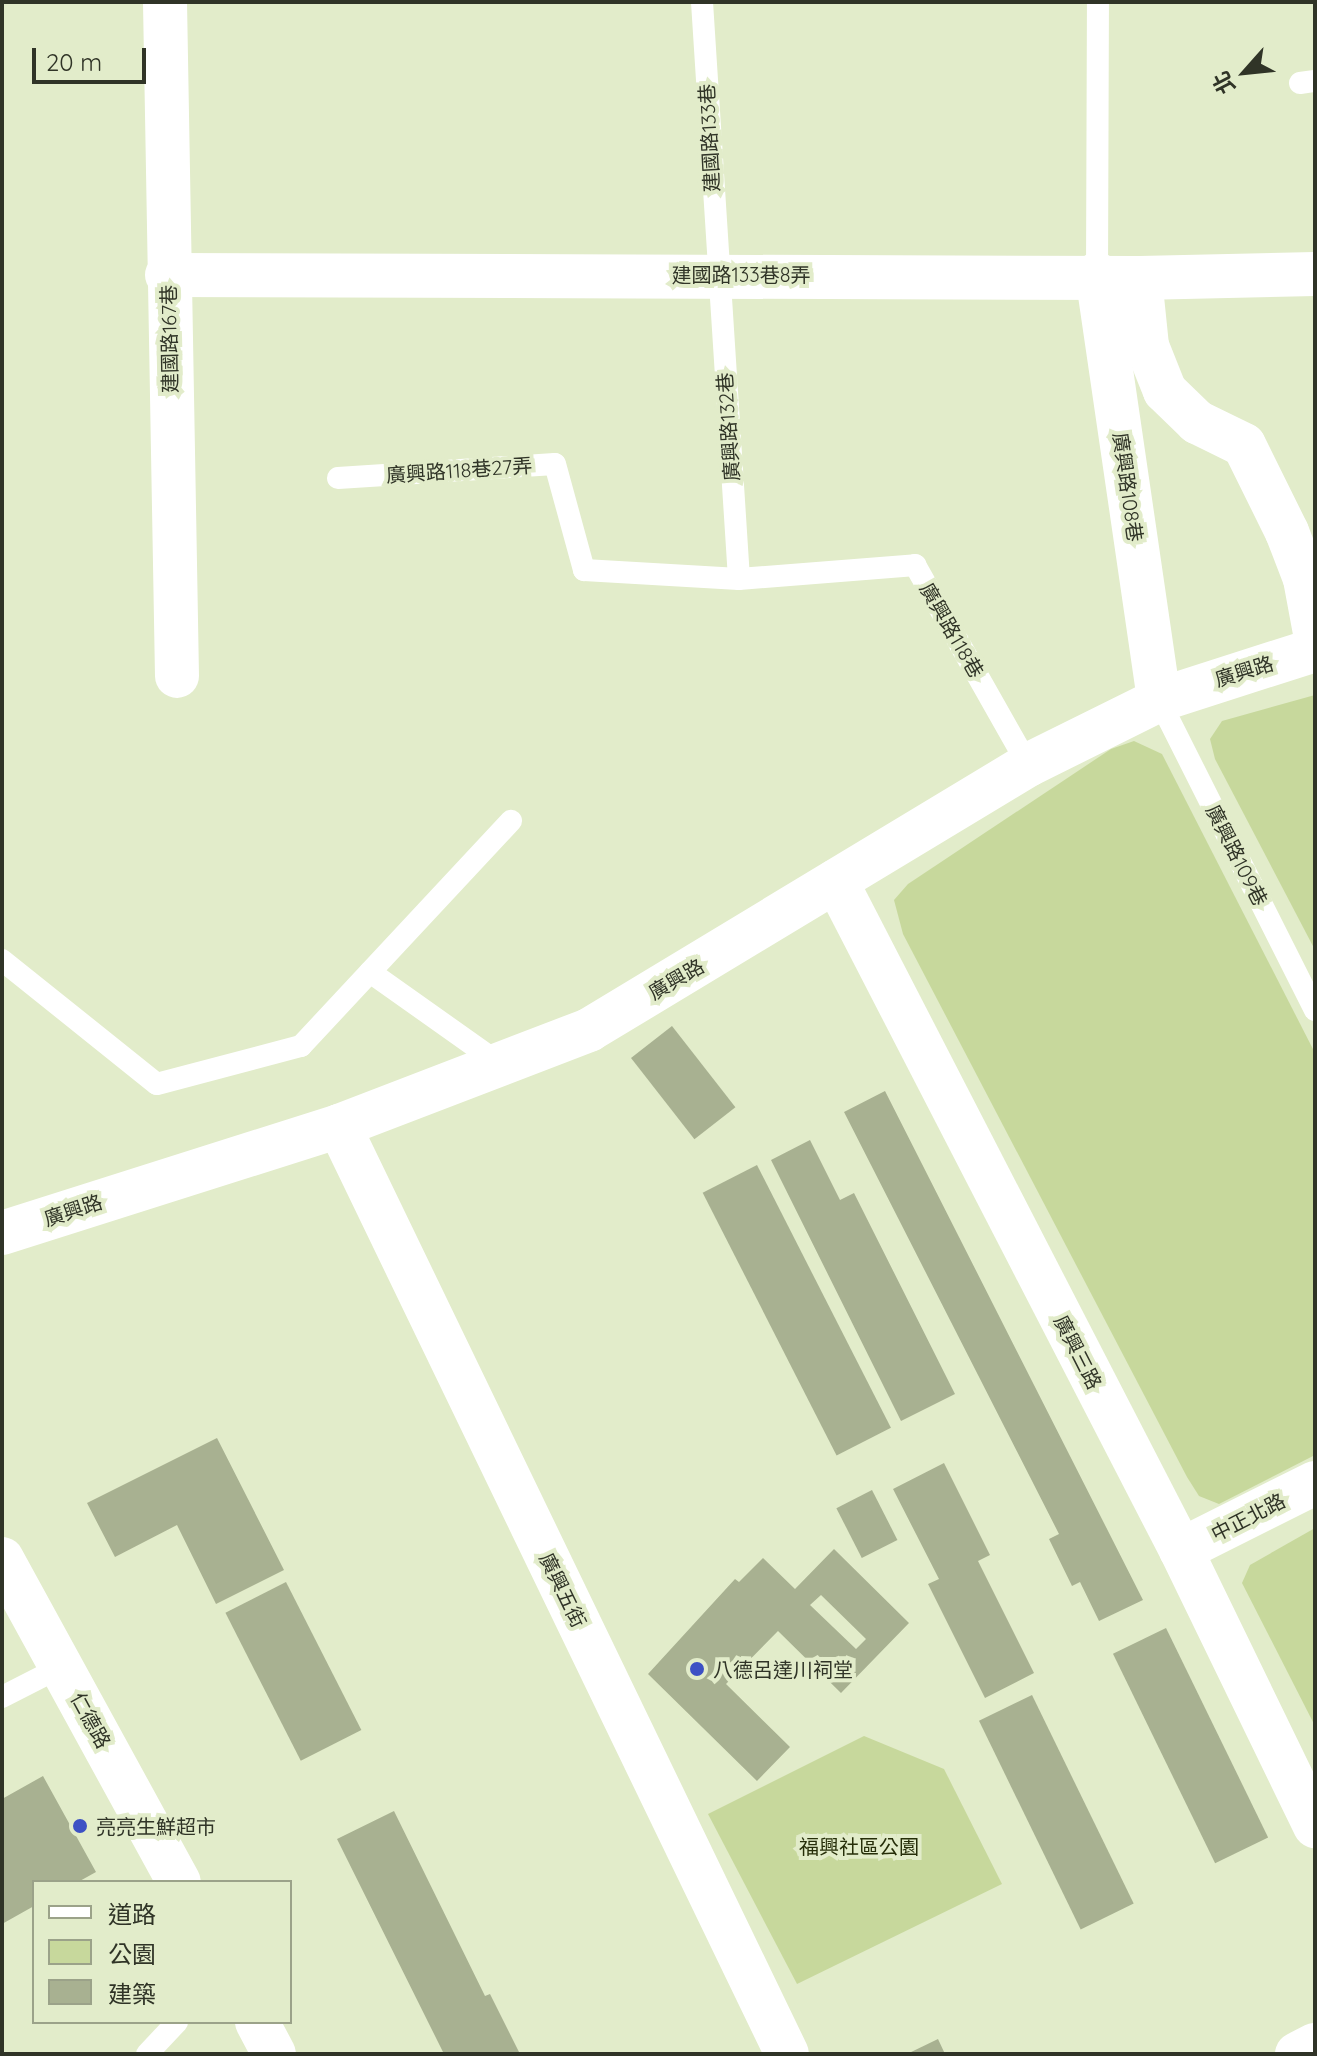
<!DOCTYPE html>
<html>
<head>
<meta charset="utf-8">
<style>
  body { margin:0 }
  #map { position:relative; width:1317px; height:2056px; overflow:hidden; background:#e2ecca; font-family:Quicksand,"Noto Sans TC",sans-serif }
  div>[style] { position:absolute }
  .green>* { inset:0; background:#c7d89c }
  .building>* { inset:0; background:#a8b191; transform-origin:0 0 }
  .service>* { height:22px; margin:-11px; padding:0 11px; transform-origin:11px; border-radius:11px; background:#fff }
  .minor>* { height:44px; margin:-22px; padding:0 22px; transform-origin:22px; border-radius:22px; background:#fff }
  .tertiary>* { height:44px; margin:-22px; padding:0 22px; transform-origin:22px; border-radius:22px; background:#fff }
  .dots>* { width:22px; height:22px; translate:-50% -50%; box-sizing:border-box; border:4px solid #e2ecca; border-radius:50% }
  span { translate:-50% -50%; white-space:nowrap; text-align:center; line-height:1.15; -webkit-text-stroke:8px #e2ecca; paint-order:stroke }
  .street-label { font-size:20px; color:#303427 }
  .poi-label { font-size:20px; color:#303427 }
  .left { translate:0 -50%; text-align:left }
  .park-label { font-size:20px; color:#262e09 }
  .frame { position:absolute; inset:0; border:4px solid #303427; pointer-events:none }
  .legend { position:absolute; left:32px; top:1880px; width:260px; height:144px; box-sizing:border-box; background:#e2ecca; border:2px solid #9ba289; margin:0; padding:10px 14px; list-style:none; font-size:24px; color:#303427 }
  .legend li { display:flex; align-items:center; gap:16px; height:40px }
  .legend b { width:40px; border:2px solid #9ba289 }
  .north { position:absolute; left:1205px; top:32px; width:80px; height:80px; -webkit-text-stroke:6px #e2ecca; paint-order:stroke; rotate:243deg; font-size:22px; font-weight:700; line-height:32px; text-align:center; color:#303427 }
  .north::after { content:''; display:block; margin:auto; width:28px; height:36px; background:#303427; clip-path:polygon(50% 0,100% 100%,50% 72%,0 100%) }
  .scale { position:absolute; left:32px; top:48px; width:114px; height:36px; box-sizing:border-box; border:4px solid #303427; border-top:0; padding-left:10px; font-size:24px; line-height:28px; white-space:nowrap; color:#303427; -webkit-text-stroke:6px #e2ecca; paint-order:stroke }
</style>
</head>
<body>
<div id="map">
  <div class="green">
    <i style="clip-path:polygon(1315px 695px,1315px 950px,1215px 759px,1210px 739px,1222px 721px)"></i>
    <i style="clip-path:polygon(1134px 741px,1162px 754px,1315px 1053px,1315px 1455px,1219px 1504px,1199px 1496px,1187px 1477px,903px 934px,894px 900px,908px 884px,1111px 749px)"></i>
    <i style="clip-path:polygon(1315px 1528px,1315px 1726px,1242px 1583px,1250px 1565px)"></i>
    <i style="clip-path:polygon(864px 1736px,944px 1769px,1002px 1884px,797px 1984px,708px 1814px)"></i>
  </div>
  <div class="building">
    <i style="left:672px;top:1026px;width:103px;height:52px;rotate:52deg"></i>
    <i style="clip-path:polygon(885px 1091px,1143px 1600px,1099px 1621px,1080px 1582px,1072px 1586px,1049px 1539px,1059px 1534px,844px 1112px)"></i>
    <i style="clip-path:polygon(810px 1140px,840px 1200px,854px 1193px,955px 1394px,901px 1421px,771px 1160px)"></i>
    <i style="left:757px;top:1165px;width:295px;height:61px;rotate:63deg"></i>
    <i style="clip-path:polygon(217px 1438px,284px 1570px,216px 1604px,177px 1525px,115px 1557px,87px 1503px)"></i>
    <i style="clip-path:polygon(944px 1463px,990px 1555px,978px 1561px,1034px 1673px,985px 1698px,928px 1584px,939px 1579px,893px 1489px)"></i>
    <i style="left:872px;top:1490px;width:56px;height:40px;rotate:63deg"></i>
    <i style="clip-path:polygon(evenodd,834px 1549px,909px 1623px,841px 1693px,778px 1631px,726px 1684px,790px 1747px,757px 1781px,648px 1674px,735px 1579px,739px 1582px,763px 1558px,795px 1589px,834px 1549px,821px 1595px,866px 1639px,856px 1649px,810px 1605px,821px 1595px)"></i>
    <i style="left:286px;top:1582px;width:166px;height:68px;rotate:63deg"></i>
    <i style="left:1166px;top:1628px;width:233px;height:59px;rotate:64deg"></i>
    <i style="left:1032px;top:1695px;width:232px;height:59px;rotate:64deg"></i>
    <i style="clip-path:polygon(43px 1776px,96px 1872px,78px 1882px,34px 1882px,34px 1906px,2px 1924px,2px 1799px)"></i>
    <i style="clip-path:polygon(394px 1811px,485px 1996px,490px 1994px,520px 2054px,444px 2054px,337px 1839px)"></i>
    <i style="clip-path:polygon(938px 2039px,945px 2054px,907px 2054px)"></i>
  </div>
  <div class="service">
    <i style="left:702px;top:2px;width:578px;rotate:86.33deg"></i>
    <i style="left:1300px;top:83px;width:15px;rotate:-8deg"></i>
    <i style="left:1097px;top:274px;width:272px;rotate:-89.8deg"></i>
    <i style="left:338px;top:478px;width:217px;rotate:-3.7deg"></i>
    <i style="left:555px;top:464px;width:110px;rotate:74.7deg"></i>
    <i style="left:584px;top:570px;width:155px;rotate:3.3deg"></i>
    <i style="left:739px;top:579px;width:177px;rotate:-4.5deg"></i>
    <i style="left:915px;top:565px;width:230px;rotate:60.5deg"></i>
    <i style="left:1159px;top:700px;width:347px;rotate:63.3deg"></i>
    <i style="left:2px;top:960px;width:198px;rotate:38.7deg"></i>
    <i style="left:157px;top:1084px;width:149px;rotate:-14.8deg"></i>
    <i style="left:301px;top:1046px;width:308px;rotate:-47deg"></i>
    <i style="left:370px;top:972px;width:163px;rotate:35.3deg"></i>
    <i style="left:2px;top:1697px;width:66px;rotate:-27deg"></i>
    <i style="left:147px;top:2054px;width:44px;rotate:-46.8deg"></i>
  </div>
  <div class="minor">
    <i style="left:165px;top:2px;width:674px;rotate:88.98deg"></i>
    <i style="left:1097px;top:274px;width:430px;rotate:81.7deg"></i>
    <i style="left:167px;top:275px;width:973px;rotate:0.18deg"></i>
    <i style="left:1140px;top:278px;width:175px;rotate:-1.3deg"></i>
    <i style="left:1140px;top:278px;width:68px;rotate:84.1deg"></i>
    <i style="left:1147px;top:346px;width:48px;rotate:68.2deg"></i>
    <i style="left:1165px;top:391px;width:45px;rotate:44.1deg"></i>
    <i style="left:1197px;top:422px;width:52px;rotate:26.1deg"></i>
    <i style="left:1244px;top:445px;width:97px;rotate:63.7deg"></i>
    <i style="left:1287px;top:532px;width:50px;rotate:69deg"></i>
    <i style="left:1305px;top:579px;width:55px;rotate:79.5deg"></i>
    <i style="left:836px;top:881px;width:753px;rotate:62.72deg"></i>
    <i style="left:1181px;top:1550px;width:307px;rotate:64.1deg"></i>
    <i style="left:339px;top:1126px;width:1030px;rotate:64.23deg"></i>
    <i style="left:1181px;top:1550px;width:150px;rotate:-26.6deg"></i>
    <i style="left:1297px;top:2054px;width:20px;rotate:-27deg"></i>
  </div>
  <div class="tertiary">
    <i style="left:2px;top:1233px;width:354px;rotate:-17.6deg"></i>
    <i style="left:339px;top:1126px;width:268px;rotate:-21deg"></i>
    <i style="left:589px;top:1030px;width:513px;rotate:-31.12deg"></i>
    <i style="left:1028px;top:765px;width:146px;rotate:-26.4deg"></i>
    <i style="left:1159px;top:700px;width:164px;rotate:-17.8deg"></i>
    <i style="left:2px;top:1559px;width:368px;rotate:61.3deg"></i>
    <i style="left:257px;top:2022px;width:36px;rotate:62deg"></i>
  </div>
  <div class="dots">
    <i style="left:697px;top:1669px;background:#3d51c4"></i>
    <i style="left:80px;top:1826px;background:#3d51c4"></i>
  </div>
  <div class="street-label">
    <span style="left:709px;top:138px;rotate:-93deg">建國路133巷</span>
    <span style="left:741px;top:274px">建國路133巷8弄</span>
    <span style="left:169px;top:339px;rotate:-91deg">建國路167巷</span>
    <span style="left:728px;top:427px;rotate:-94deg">廣興路132巷</span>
    <span style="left:459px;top:470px;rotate:-4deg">廣興路118巷27弄</span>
    <span style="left:1128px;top:487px;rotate:82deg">廣興路108巷</span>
    <span style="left:952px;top:630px;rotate:60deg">廣興路118巷</span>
    <span style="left:1244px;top:671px;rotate:-17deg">廣興路</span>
    <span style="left:1237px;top:855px;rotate:63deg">廣興路109巷</span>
    <span style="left:676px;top:979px;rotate:-30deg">廣興路</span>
    <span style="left:73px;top:1210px;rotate:-18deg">廣興路</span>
    <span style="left:1078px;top:1352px;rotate:63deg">廣興三路</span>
    <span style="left:1248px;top:1517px;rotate:-27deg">中正北路</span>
    <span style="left:563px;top:1590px;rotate:64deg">廣興五街</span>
    <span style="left:91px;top:1720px;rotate:61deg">仁德路</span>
  </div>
  <div class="poi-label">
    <span class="left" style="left:713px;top:1669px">八德呂達川祠堂</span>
    <span class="left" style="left:96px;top:1826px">亮亮生鮮超市</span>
  </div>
  <div class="park-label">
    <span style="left:859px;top:1846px">福興社區公園</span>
  </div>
  <div class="frame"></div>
  <ul class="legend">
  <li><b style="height:10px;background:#fff"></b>道路</li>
  <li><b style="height:22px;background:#c7d89c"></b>公園</li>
  <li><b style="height:22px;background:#a8b191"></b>建築</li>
  </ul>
  <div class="north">北</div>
  <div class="scale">20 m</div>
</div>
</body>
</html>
